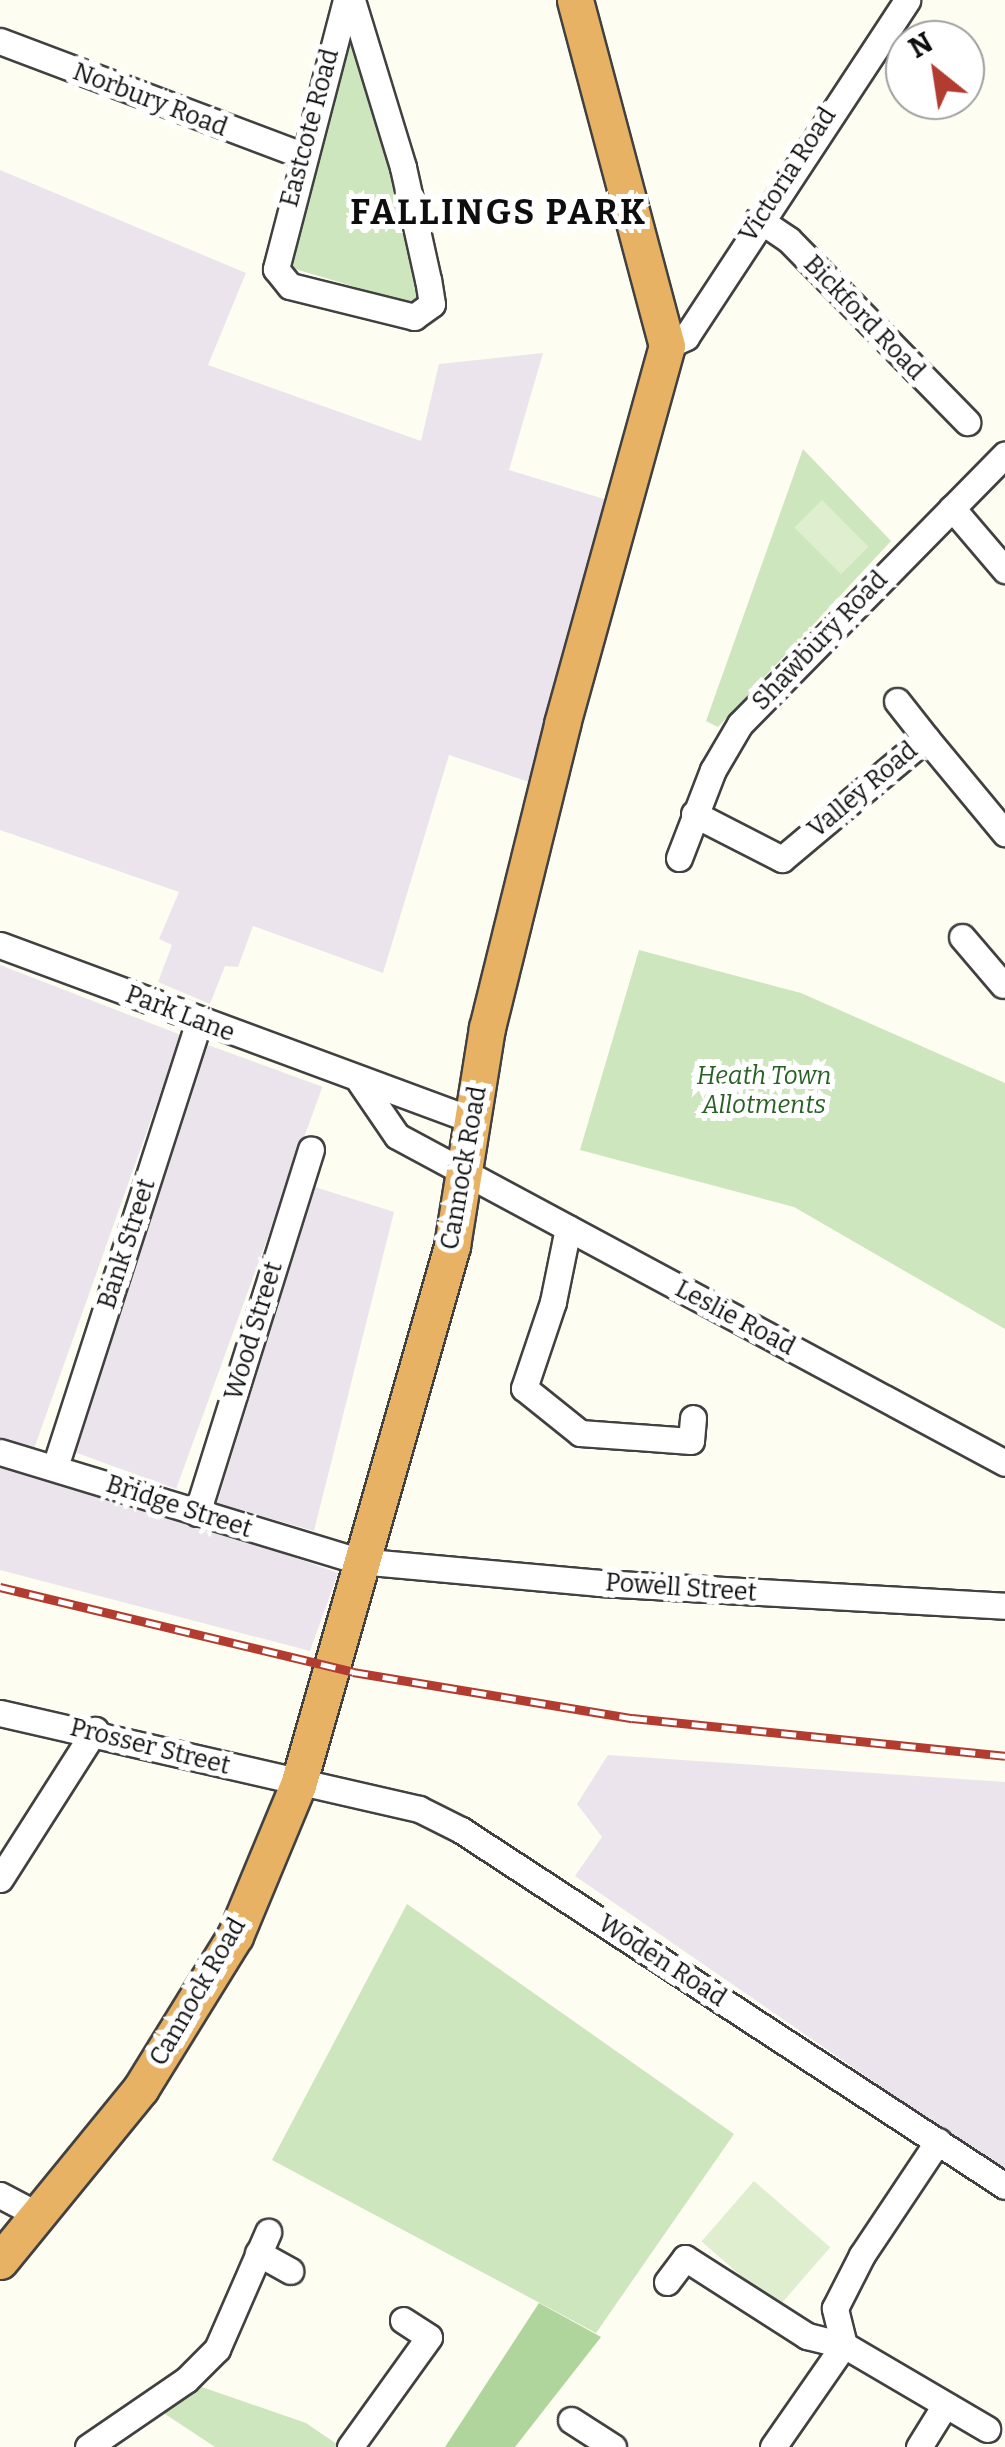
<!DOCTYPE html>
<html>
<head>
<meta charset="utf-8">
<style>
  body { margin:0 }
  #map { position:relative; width:1005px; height:2447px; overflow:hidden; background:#fefdf1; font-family:Bitter,serif }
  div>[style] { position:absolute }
  .industrial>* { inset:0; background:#ece4ec; transform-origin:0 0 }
  .green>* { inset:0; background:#cde6bd }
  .forest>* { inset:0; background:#afd59d }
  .pitch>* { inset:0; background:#deeece; transform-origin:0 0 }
  .roads { filter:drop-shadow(2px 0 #414141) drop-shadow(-2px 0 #414141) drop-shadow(0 2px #414141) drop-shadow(0 -2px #414141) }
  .minor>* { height:25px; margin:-12.5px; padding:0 12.5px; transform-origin:12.5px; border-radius:12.5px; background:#fff }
  .highway>* { height:35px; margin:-17.5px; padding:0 17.5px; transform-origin:17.5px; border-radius:17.5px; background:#e8b264 }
  .rail>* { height:9px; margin-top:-4.5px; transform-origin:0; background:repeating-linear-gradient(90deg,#fff 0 15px,#b33c31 0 30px); box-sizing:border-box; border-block:2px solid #b33c31 }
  span { translate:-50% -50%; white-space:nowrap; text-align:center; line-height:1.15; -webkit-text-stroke:10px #fff; paint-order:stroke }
  .street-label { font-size:25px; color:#0e0e0e }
  .park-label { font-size:25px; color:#286124; font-style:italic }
  .district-label { font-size:35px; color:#0e0e0e; font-weight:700; letter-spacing:2.5px }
  .north { position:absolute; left:885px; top:20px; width:100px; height:100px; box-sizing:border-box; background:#fff; border:2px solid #9f9f9f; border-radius:50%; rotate:330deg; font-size:28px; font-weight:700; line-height:40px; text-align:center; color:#0e0e0e }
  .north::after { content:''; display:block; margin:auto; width:35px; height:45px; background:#b33c31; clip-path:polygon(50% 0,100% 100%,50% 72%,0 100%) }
</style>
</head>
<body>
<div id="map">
  <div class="industrial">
    <i style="clip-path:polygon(0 170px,246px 273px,208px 365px,421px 441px,439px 364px,543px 353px,509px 470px,614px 502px,532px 783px,449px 755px,383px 973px,253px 926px,238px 967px,225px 966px,210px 1004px,158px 982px,172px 945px,159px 939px,179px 892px,0 830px)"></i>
    <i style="clip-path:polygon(0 965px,181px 1035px,29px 1463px,338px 1573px,310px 1651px,0 1570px)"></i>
    <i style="left:205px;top:1044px;width:125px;height:428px;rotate:20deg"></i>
    <i style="clip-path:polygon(315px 1187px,394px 1212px,314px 1531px,217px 1503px)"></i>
    <i style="clip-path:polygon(608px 1755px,1005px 1782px,1005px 2172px,575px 1876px,602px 1837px,577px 1804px)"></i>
  </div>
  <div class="green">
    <i style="clip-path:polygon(343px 30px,354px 35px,423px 297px,416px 305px,285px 266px)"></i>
    <i style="clip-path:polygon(803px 449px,891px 541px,718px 727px,706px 721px)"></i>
    <i style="clip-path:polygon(639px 950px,801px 993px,1005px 1083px,1005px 1329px,794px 1207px,580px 1150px)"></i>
    <i style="clip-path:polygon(407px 1904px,734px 2134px,596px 2333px,272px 2160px)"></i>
    <i style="clip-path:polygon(193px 2384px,306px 2423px,341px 2447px,215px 2447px,162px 2412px)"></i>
  </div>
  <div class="forest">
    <i style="clip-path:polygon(539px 2303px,601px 2337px,515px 2447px,445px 2447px)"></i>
  </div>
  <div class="pitch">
    <i style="left:822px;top:500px;width:66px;height:39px;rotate:45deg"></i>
    <i style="left:754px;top:2181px;width:101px;height:80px;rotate:41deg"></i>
  </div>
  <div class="roads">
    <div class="minor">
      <i style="left:346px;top:0;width:278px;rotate:104.6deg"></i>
      <i style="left:276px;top:269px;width:22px;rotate:51deg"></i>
      <i style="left:290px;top:286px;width:128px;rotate:14deg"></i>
      <i style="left:414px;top:317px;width:22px;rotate:-36deg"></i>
      <i style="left:432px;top:304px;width:24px;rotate:-99deg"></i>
      <i style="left:428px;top:280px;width:116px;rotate:-102.5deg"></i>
      <i style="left:403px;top:167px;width:175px;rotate:-107deg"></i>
      <i style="left:0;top:41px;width:322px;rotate:20.7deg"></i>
      <i style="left:758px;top:219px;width:37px;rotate:34deg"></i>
      <i style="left:789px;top:240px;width:255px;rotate:45.6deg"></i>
      <i style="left:667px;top:346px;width:21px;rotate:-25deg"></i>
      <i style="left:686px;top:337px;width:403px;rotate:-56.7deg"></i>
      <i style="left:952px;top:508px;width:82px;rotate:49.5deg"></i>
      <i style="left:897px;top:701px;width:47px;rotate:51.9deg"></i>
      <i style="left:694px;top:814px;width:99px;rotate:27.1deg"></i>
      <i style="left:782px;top:859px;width:188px;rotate:-40deg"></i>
      <i style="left:926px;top:738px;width:124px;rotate:50.3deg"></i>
      <i style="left:679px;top:858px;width:94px;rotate:-68.9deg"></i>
      <i style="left:713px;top:770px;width:53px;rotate:-59.6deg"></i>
      <i style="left:740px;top:724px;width:378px;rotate:-45.5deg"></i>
      <i style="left:962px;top:937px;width:63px;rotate:49.5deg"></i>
      <i style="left:0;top:945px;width:503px;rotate:20.34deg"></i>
      <i style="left:360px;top:1082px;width:65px;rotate:55.6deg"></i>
      <i style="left:397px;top:1136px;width:690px;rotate:28.27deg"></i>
      <i style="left:568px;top:1228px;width:76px;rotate:101.5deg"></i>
      <i style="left:553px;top:1302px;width:91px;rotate:108.6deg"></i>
      <i style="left:524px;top:1388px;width:72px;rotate:38.8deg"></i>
      <i style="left:580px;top:1433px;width:111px;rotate:4.1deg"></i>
      <i style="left:691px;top:1441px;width:23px;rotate:-85deg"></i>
      <i style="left:0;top:1452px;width:374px;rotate:16.9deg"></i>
      <i style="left:358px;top:1561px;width:242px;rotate:5.2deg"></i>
      <i style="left:599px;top:1583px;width:407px;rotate:3.2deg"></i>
      <i style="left:55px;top:1467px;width:469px;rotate:-72.1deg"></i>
      <i style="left:197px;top:1513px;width:381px;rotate:-72.6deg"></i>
      <i style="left:0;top:1713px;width:430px;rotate:12.9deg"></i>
      <i style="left:419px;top:1809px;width:47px;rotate:26.6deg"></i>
      <i style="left:461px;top:1830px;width:650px;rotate:33.2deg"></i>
      <i style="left:0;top:1879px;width:177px;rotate:-57.5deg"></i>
      <i style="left:0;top:2195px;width:43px;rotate:27.8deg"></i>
      <i style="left:258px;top:2253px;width:37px;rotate:29deg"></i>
      <i style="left:667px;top:2282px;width:30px;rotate:-53deg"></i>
      <i style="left:685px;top:2258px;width:145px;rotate:32.6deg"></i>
      <i style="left:807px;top:2336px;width:38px;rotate:14deg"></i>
      <i style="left:844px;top:2345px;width:166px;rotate:30.4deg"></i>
      <i style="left:571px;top:2420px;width:50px;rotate:32.7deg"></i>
      <i style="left:88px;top:2447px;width:119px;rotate:-34.4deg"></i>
      <i style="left:186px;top:2380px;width:44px;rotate:-45deg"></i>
      <i style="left:217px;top:2349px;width:128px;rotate:-66.4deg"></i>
      <i style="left:350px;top:2447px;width:135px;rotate:-54.3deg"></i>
      <i style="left:429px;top:2337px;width:31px;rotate:-147deg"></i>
      <i style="left:773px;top:2447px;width:124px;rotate:-55.2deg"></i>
      <i style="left:844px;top:2345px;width:38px;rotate:-104deg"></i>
      <i style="left:835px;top:2308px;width:59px;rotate:-63deg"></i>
      <i style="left:862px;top:2255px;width:137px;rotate:-56.3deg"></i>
      <i style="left:919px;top:2447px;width:49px;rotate:-58.2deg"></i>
    </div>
    <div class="highway">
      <i style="left:0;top:2261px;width:223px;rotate:-50.8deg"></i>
      <i style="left:141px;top:2088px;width:179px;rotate:-58.3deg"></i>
      <i style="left:235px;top:1936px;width:164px;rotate:-67.4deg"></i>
      <i style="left:298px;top:1785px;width:561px;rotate:-74.05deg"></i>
      <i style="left:452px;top:1246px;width:221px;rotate:-80.9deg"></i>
      <i style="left:487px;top:1028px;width:313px;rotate:-76.1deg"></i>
      <i style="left:562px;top:724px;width:392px;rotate:-74.5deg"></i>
      <i style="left:667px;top:346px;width:358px;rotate:-104.9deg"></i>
    </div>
  </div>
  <div class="rail">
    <i style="left:0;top:1587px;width:363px;rotate:13.5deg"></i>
    <i style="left:353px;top:1672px;width:283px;rotate:9.4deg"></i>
    <i style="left:632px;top:1718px;width:375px;rotate:5.8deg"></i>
  </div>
  <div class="street-label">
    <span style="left:150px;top:100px;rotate:21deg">Norbury Road</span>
    <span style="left:310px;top:128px;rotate:-75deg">Eastcote Road</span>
    <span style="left:788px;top:175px;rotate:-57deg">Victoria Road</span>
    <span style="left:864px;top:318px;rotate:46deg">Bickford Road</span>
    <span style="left:820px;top:641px;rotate:-46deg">Shawbury Road</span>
    <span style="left:863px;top:790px;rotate:-40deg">Valley Road</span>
    <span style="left:180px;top:1014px;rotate:21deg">Park Lane</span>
    <span style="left:464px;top:1168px;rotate:-80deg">Cannock Road</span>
    <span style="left:127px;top:1244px;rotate:-72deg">Bank Street</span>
    <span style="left:735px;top:1318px;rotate:28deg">Leslie Road</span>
    <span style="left:254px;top:1331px;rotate:-73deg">Wood Street</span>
    <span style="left:179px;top:1507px;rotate:18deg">Bridge Street</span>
    <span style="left:681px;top:1588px;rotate:4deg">Powell Street</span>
    <span style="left:150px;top:1747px;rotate:14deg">Prosser Street</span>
    <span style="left:662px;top:1961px;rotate:33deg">Woden Road</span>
    <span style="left:198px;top:1992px;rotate:-60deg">Cannock Road</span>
  </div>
  <div class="park-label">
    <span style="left:764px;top:1091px">Heath Town<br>Allotments</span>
  </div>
  <div class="district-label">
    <span style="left:499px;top:212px">FALLINGS PARK</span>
  </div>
  <div class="north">N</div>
</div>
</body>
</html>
